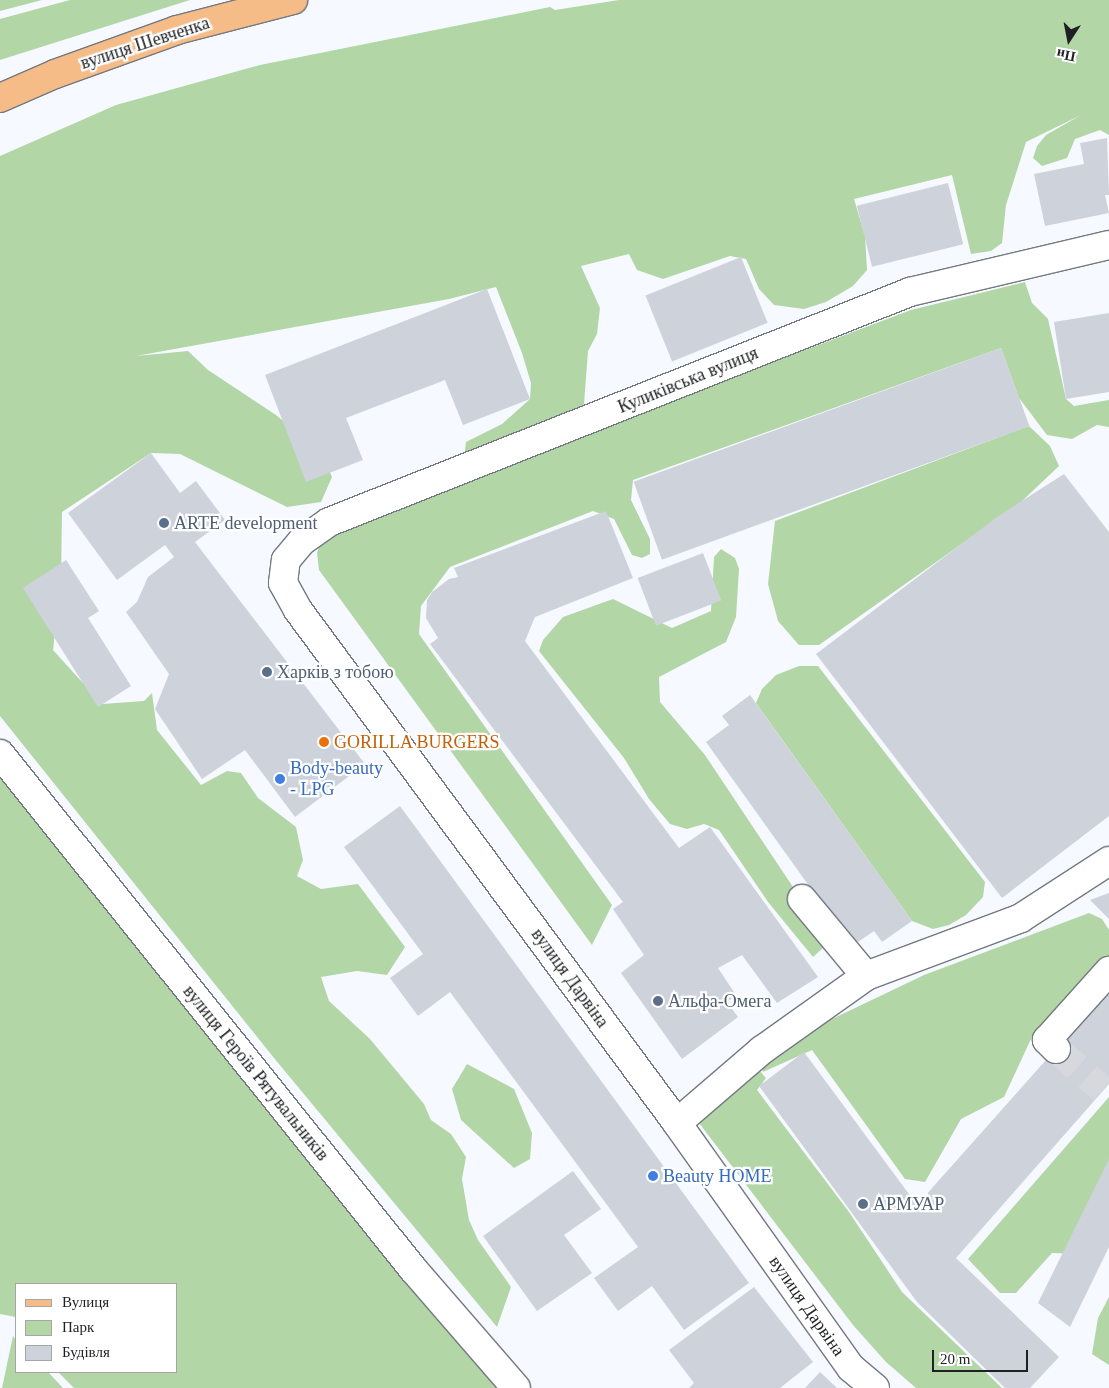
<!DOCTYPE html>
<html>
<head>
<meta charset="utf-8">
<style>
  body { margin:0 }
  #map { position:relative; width:1109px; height:1388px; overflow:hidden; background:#f6f9ff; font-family:"Times New Roman",serif }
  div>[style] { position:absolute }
  .green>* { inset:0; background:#b3d6a6 }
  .building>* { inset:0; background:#cdd2db; transform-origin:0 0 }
  .minor-tunnel>* { height:28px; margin-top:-14px; transform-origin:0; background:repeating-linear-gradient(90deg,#d6d8de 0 28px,transparent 0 42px) }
  .roads { filter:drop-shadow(1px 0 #747981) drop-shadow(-1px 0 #747981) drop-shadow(0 1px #747981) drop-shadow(0 -1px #747981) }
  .minor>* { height:28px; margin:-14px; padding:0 14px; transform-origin:14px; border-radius:14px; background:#fff }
  .major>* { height:28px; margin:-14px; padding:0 14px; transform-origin:14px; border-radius:14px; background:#f5bc88 }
  .dots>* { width:14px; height:14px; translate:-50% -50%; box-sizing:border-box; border:2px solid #fff; border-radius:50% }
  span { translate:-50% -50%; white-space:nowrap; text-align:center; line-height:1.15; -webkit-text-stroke:4.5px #fff; paint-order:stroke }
  .street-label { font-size:18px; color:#1e2023 }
  .service-label { font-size:18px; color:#4e5e75 }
  .left { translate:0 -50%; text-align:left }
  .food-label { font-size:18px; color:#c56008 }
  .shop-label { font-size:18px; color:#366cbe }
  .legend { position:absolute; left:15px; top:1283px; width:162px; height:90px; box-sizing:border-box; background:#fff; border:1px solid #a5a6a7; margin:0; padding:6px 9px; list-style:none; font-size:15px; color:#1e2023 }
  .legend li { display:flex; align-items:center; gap:10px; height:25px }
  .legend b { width:25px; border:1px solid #a5a6a7 }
  .north { position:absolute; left:1044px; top:15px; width:50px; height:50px; -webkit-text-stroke:4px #fff; paint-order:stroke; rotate:191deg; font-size:14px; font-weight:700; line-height:20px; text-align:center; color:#1e2023 }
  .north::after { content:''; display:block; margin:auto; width:18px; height:22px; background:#1e2023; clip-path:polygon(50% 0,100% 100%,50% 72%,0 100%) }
  .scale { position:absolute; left:932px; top:1350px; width:96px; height:22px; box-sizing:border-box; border:2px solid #1e2023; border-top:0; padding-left:6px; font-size:15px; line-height:18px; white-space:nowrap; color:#1e2023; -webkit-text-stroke:4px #fff; paint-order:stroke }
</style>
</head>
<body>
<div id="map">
  <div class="green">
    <i style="clip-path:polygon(0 0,42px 0,0 11px)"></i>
    <i style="clip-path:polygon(70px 0,190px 0,0 60px,0 19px)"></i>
    <i style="clip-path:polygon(619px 0,1109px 0,1109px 135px,1100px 130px,1075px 139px,1067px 158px,1042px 166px,1033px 158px,1037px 146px,1046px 135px,1081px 115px,1026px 142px,1006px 205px,1002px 243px,991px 251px,971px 254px,952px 175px,854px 199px,865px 236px,867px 270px,853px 286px,826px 302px,804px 309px,774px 305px,759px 289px,746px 259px,730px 256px,663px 279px,637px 270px,629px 254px,581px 266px,600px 308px,597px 334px,588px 351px,584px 404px,567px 421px,464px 459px,466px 442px,502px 424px,530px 399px,531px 383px,522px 353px,496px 287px,449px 299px,136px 356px,188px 351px,208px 370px,276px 415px,321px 452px,332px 477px,321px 502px,287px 507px,180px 454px,151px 453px,62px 512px,61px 581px,53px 650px,102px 704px,144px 701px,152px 693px,157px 730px,201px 785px,227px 771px,241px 773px,258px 798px,296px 827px,303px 860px,297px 876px,321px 889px,358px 884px,405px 947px,387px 975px,357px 971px,321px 977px,329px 1001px,370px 1039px,424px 1104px,431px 1120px,451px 1134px,466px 1157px,462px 1179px,469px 1220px,478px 1240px,511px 1287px,497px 1327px,274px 1058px,0 716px,0 156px,116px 105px,260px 65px,550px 7px,555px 10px)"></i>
    <i style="clip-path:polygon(1025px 282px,1032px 303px,1048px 319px,1066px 399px,1074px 406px,1109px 400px,1109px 427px,1097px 425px,1072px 439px,1047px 435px,1019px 398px,1001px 348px,633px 480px,631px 500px,650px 539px,650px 554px,642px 558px,632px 555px,614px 519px,593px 511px,450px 567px,421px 606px,419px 634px,612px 905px,592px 945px,319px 570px,317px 553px,322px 537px,351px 521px,911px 310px)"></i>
    <i style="clip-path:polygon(1029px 426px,1050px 446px,1059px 466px,1021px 502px,819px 645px,799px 645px,778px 621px,768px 584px,775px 521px)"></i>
    <i style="clip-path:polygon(721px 549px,735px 558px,739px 569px,736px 617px,726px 642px,659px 677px,660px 702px,705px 755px,827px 938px,825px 946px,813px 957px,768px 902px,719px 830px,704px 824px,687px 829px,670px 824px,649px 799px,624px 758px,539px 651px,543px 640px,563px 617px,613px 599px,672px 628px,711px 611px,714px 557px)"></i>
    <i style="clip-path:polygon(799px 666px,818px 666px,985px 882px,983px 897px,966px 915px,949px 925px,933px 929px,912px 921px,756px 703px,762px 689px,776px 675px)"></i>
    <i style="clip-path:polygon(0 754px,511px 1388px,74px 1388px,58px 1372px,176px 1372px,176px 1284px,16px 1284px,16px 1329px,16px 1317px,0 1314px)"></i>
    <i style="clip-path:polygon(1089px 913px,1102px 919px,1109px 930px,1109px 957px,1098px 976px,1031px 1039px,1004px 1097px,961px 1119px,925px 1182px,905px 1179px,812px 1050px,763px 1072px,761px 1065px,794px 1039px,830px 1020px,924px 975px)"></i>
    <i style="clip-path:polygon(753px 1063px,766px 1078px,757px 1090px,849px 1212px,902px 1292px,1002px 1388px,916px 1388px,886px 1362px,853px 1325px,699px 1123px,698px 1110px)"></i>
    <i style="clip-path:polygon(467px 1064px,514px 1089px,532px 1133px,530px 1159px,514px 1168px,461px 1120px,452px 1089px)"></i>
    <i style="clip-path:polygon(1109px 1097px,1109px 1241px,1078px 1254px,1052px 1253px,1016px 1293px,1000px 1293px,968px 1259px)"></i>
    <i style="clip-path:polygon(1109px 1297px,1109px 1365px,1092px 1354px,1098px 1318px)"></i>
    <i style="clip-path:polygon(13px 1336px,16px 1340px,16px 1372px,48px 1372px,63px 1388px,2px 1388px)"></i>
  </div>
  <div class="building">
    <i style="clip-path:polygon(1107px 138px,1109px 195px,1105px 195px,1109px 213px,1045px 226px,1034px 174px,1084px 164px,1080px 143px)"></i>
    <i style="left:948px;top:183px;width:63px;height:94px;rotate:76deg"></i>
    <i style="left:741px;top:257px;width:71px;height:103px;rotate:68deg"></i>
    <i style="clip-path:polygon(487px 289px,530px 399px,463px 425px,445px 380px,346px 418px,363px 460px,306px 482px,265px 375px)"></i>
    <i style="clip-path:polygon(1109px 313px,1109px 392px,1066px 399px,1054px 322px)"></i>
    <i style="left:1001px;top:348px;width:83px;height:391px;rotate:70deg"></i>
    <i style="clip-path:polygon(151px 453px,180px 493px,196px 481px,225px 520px,195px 542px,365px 764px,295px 817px,245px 750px,202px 779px,155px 709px,169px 674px,126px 612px,137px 602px,148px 577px,174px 557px,165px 545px,117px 580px,68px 513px)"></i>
    <i style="clip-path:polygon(1064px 474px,1109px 532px,1109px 816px,1002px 898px,816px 654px,997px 517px)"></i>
    <i style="clip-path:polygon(606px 511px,633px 578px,535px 617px,525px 641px,679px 848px,710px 827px,818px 977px,777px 1003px,742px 955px,718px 968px,736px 995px,727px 1002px,738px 1017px,682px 1059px,621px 973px,644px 955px,613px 909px,623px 902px,430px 644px,438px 638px,426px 618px,427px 600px,432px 592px,449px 579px,458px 577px,454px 568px)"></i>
    <i style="left:703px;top:553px;width:51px;height:70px;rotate:69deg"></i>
    <i style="clip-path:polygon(66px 560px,99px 611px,88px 618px,131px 686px,98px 707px,23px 588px)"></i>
    <i style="clip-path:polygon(750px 695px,912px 921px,882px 942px,874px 931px,852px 946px,706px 742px,729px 725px,722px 716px)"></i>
    <i style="clip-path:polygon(400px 806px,749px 1283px,684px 1330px,652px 1286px,618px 1311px,594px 1278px,638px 1247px,450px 992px,418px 1016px,390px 978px,423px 954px,344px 847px)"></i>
    <i style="clip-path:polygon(1109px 893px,1109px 919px,1090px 900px)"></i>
    <i style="clip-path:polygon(1109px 989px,1109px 1084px,956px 1258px,1059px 1357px,1030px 1388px,1005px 1388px,917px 1302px,759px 1086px,804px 1052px,917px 1205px)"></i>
    <i style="clip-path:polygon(1109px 1159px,1109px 1247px,1070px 1327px,1038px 1303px)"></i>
    <i style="clip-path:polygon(573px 1171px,601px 1209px,564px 1235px,592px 1273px,537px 1311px,483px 1236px)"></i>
    <i style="clip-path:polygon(754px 1287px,813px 1362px,780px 1388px,689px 1388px,694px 1383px,669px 1350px)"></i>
    <i style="clip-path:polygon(820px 1372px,837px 1388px,805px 1388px)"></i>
  </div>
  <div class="minor-tunnel">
    <i style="left:1056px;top:1049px;width:62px;rotate:41.1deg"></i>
  </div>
  <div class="roads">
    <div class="minor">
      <i style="left:0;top:754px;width:660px;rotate:51.27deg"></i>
      <i style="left:413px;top:1269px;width:157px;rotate:49.1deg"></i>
      <i style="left:802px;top:899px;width:100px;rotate:50.3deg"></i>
      <i style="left:1056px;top:1049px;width:13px;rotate:-135deg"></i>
      <i style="left:1047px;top:1040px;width:93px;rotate:-48.1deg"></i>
      <i style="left:677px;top:1123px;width:112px;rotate:-40.7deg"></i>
      <i style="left:762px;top:1050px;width:128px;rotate:-35.4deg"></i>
      <i style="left:866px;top:976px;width:165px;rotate:-20.5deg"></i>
      <i style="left:1021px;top:918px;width:105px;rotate:-32.9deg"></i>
      <i style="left:875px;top:1388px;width:31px;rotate:-140deg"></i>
      <i style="left:851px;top:1368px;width:301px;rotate:-125.4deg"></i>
      <i style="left:677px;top:1123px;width:638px;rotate:-126.46deg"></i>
      <i style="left:298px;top:610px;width:31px;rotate:-119deg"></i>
      <i style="left:283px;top:583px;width:23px;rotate:-83deg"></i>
      <i style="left:286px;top:560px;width:25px;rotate:-50deg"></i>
      <i style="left:302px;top:541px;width:33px;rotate:-35deg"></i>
      <i style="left:329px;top:522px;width:625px;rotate:-21.6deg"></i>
      <i style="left:910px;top:292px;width:204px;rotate:-13.3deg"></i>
    </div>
    <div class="major">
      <i style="left:0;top:98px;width:60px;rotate:-23.6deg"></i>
      <i style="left:55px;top:74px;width:130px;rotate:-19.8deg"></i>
      <i style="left:177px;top:30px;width:120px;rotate:-14.5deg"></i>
    </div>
  </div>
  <div class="dots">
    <i style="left:164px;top:523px;background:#5c6f8a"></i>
    <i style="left:267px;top:672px;background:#5c6f8a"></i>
    <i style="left:324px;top:742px;background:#e8710a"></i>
    <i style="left:280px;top:779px;background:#3f7fe0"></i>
    <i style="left:658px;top:1001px;background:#5c6f8a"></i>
    <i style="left:653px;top:1176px;background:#3f7fe0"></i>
    <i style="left:863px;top:1204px;background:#5c6f8a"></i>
  </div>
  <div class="street-label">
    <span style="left:145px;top:43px;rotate:-18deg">вулиця Шевченка</span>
    <span style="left:688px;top:380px;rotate:-22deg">Куликівська вулиця</span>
    <span style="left:570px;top:978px;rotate:54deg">вулиця Дарвіна</span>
    <span style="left:256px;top:1073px;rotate:51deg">вулиця Героїв Рятувальників</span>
    <span style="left:807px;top:1306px;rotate:55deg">вулиця Дарвіна</span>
  </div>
  <div class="service-label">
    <span class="left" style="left:174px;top:523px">ARTE development</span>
    <span class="left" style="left:277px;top:672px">Харків з тобою</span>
    <span class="left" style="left:668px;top:1001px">Альфа-Омега</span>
    <span class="left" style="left:873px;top:1204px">АРМУАР</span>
  </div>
  <div class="food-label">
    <span class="left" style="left:334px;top:742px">GORILLA BURGERS</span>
  </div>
  <div class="shop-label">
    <span class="left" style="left:290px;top:779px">Body-beauty<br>- LPG</span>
    <span class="left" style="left:663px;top:1176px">Beauty HOME</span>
  </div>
  <ul class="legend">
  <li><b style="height:6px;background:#f5bc88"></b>Вулиця</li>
  <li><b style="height:14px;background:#b3d6a6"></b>Парк</li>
  <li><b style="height:14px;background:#cdd2db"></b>Будівля</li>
  </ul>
  <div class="north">Пн</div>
  <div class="scale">20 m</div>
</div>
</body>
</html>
